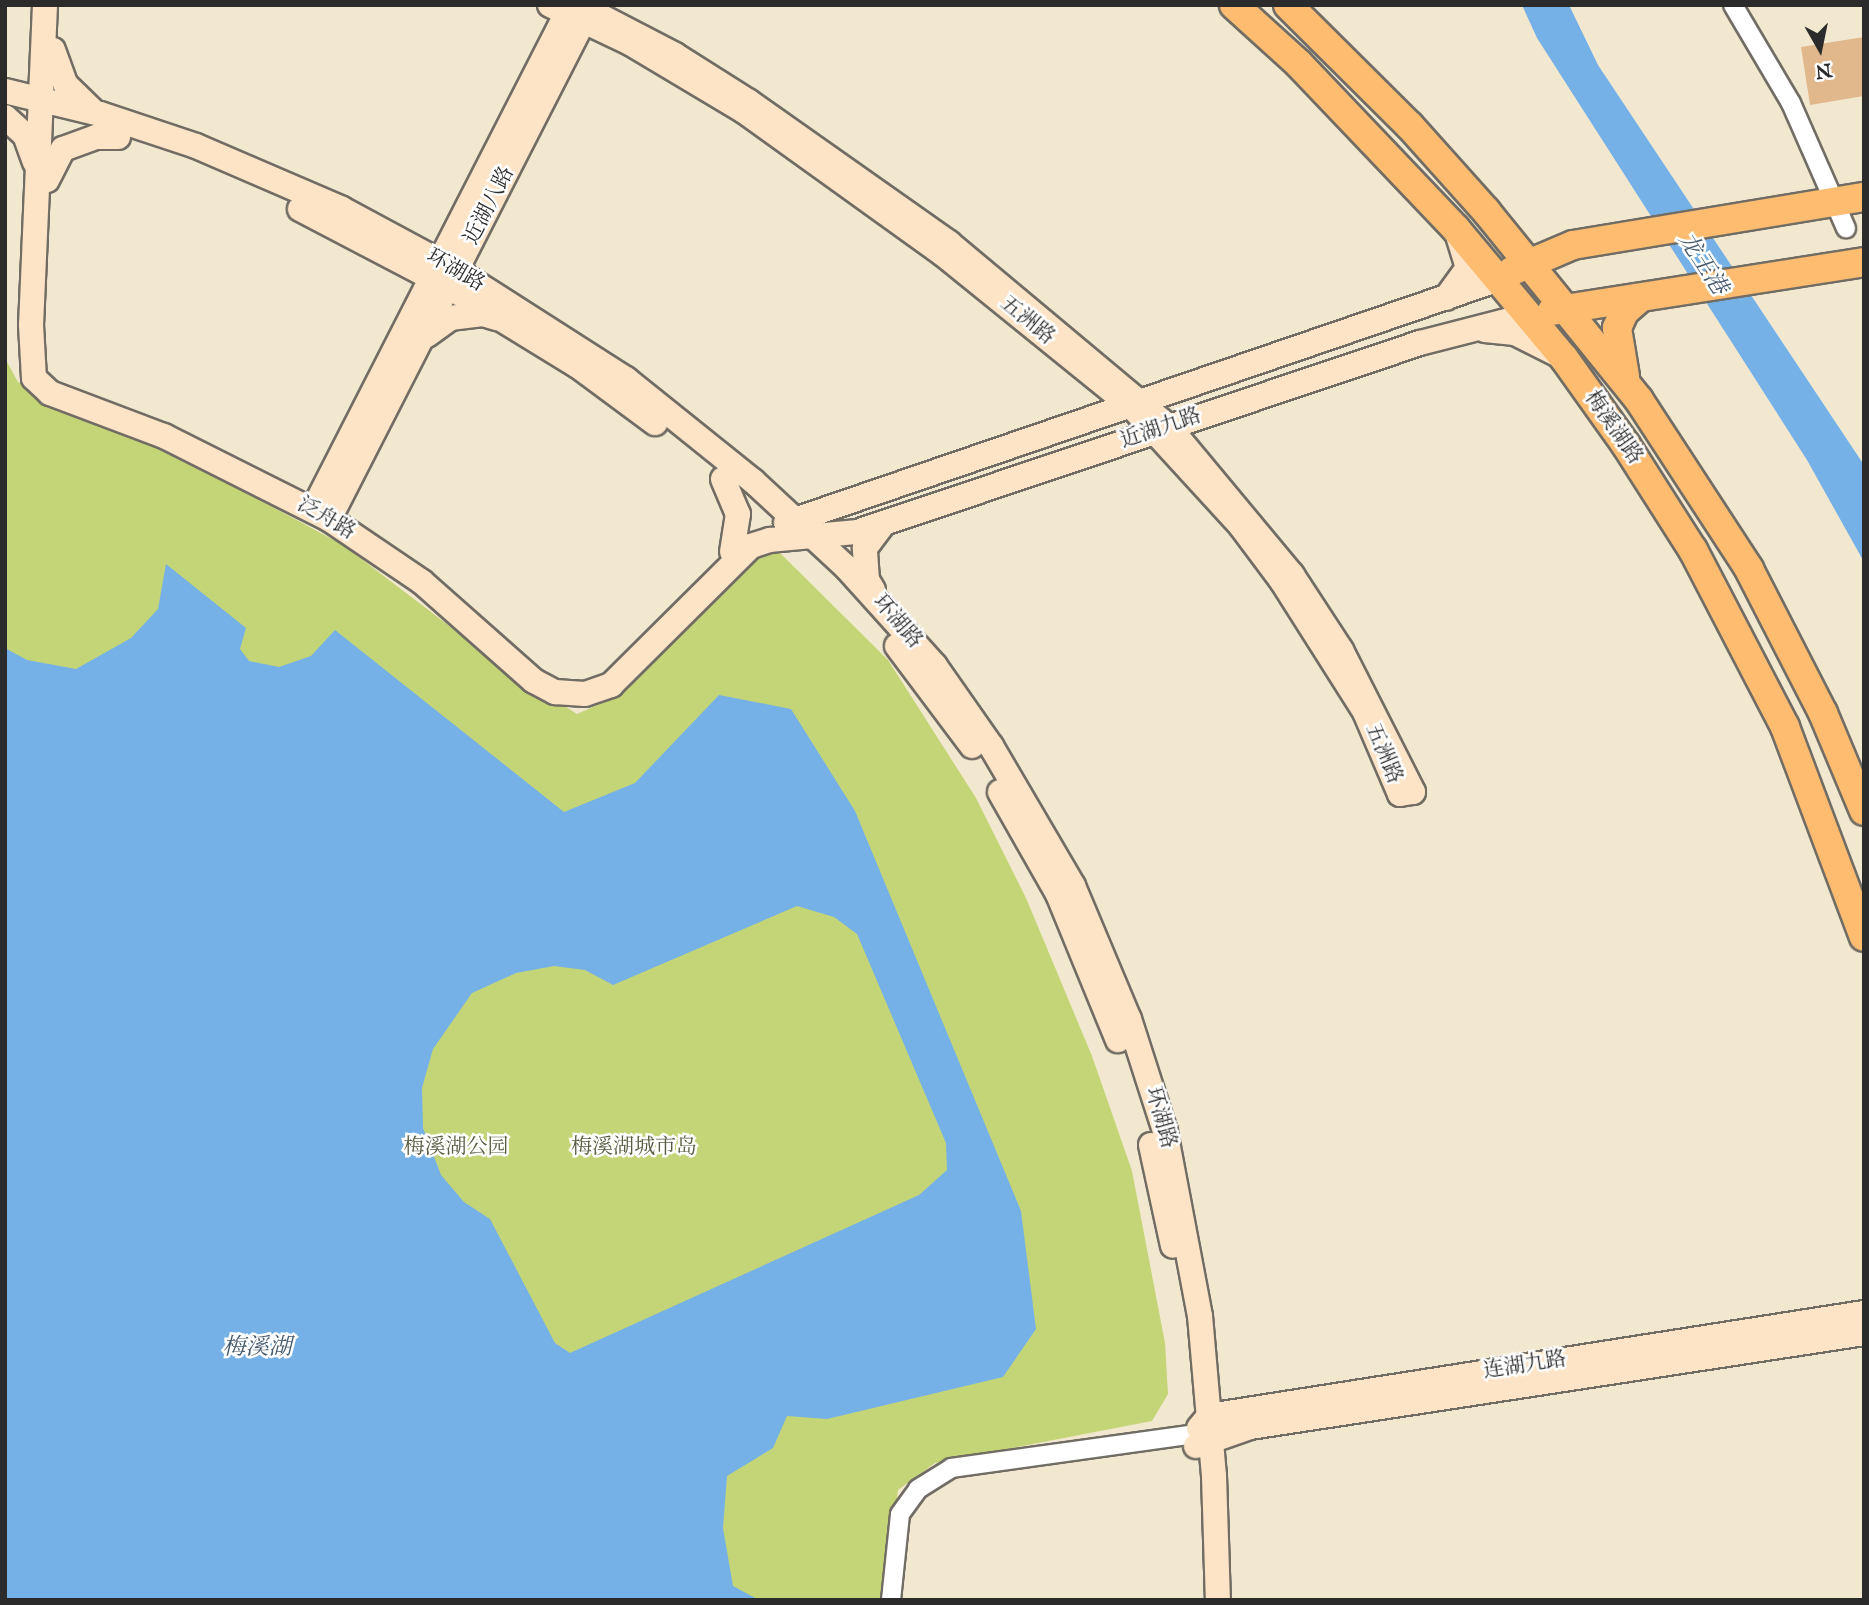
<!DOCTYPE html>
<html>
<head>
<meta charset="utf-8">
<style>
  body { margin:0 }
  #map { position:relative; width:1869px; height:1605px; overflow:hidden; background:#f2e8d0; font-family:"IM FELL English","Noto Serif SC",serif }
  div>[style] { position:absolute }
  .green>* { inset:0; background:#c4d577 }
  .water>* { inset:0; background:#75b1e7 }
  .building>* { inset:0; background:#e1b88c }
  .roads { filter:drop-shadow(2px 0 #716d65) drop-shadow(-2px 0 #716d65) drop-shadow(0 2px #716d65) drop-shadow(0 -2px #716d65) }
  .street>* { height:18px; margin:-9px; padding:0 9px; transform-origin:9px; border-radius:9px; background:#fff }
  .secondary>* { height:24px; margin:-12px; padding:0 12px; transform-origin:12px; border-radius:12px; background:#fee4c6 }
  .primary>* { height:28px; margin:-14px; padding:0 14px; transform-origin:14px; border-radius:14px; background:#fdbc70 }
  span { translate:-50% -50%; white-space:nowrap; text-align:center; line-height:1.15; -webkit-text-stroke:5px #fff; paint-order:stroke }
  .street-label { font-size:21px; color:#2b2b2b }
  .park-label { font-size:21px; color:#595e42 }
  .water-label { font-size:23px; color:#455a6d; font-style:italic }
  .frame { position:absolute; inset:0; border:7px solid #2b2b2b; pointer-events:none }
  .north { position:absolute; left:1785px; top:14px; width:70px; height:70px; -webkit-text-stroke:5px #fff; paint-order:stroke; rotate:171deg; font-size:19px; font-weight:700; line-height:28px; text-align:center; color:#2b2b2b }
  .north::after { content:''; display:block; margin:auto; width:24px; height:32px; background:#2b2b2b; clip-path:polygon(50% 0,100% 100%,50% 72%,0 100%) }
</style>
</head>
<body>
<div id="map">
  <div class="green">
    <i style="clip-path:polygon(5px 332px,7px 362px,18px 382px,61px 406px,174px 454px,343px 545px,502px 666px,577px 714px,622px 694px,748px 556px,779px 552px,888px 660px,976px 798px,1026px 898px,1092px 1056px,1132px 1171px,1165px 1343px,1168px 1394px,1152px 1421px,935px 1463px,898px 1490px,885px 1600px,5px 1600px)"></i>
  </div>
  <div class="water">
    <i style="clip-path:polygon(1522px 5px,1569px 5px,1598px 65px,1864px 465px,1864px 562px,1807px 460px,1537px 38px)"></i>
    <i style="clip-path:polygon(evenodd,166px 564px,246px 628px,240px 649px,249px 661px,279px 667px,311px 656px,335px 630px,564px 812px,635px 783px,719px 695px,791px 709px,855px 811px,1021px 1211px,1036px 1329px,1003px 1377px,827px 1419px,787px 1416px,773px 1448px,727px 1476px,723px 1528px,733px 1586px,759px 1600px,5px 1600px,5px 648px,27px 660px,76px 669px,131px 638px,158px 609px,166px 564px,797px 906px,834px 917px,857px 934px,946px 1143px,947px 1170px,919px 1195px,570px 1353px,555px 1343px,490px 1219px,464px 1202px,441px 1175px,423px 1128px,422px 1088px,433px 1049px,472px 993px,516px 973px,554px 966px,585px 970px,613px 985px,797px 906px)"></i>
  </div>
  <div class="building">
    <i style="clip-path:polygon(1864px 37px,1864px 96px,1810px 105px,1801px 47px)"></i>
  </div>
  <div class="roads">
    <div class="street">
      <i style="left:1733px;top:5px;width:114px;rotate:59.4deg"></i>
      <i style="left:1791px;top:103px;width:137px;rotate:66.3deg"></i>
      <i style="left:891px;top:1600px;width:86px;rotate:-84deg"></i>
      <i style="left:900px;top:1514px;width:31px;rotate:-54deg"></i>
      <i style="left:918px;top:1489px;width:39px;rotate:-32deg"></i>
      <i style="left:951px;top:1468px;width:246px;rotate:-7.9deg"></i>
    </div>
    <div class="secondary">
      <i style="left:45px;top:5px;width:320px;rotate:92.5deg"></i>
      <i style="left:31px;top:325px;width:53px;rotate:86.8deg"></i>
      <i style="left:34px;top:378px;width:22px;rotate:43deg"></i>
      <i style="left:50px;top:393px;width:122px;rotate:20.7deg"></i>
      <i style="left:164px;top:436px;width:185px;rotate:26.7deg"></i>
      <i style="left:329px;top:519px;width:112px;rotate:34.1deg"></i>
      <i style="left:422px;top:582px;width:149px;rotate:41.5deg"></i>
      <i style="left:534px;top:681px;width:24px;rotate:28deg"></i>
      <i style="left:555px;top:692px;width:30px;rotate:4deg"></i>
      <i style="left:585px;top:694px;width:28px;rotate:-19deg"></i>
      <i style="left:611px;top:685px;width:197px;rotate:-44.8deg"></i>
      <i style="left:751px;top:546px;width:20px;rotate:-18deg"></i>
      <i style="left:770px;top:540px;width:87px;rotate:-5.3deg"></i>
      <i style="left:857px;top:532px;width:594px;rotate:-18.56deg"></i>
      <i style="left:1420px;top:343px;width:113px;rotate:-14.4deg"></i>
      <i style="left:550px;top:5px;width:89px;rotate:25.4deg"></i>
      <i style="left:630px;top:43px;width:133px;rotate:30.8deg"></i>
      <i style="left:744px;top:111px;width:245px;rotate:35.7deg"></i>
      <i style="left:943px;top:254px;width:243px;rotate:39deg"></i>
      <i style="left:1132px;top:407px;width:161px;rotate:47.5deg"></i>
      <i style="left:1241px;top:526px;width:69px;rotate:53.3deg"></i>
      <i style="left:1282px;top:581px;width:155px;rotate:57.6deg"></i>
      <i style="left:1365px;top:712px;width:89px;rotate:66.9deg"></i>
      <i style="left:1400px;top:794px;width:13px;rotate:-9deg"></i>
      <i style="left:1413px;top:792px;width:159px;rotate:-116.9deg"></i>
      <i style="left:1341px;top:650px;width:90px;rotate:-123.2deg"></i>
      <i style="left:1292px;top:575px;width:192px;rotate:-129.7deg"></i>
      <i style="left:1169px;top:427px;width:287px;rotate:-140.1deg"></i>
      <i style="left:949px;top:243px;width:245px;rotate:-144.8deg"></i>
      <i style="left:749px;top:102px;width:88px;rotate:-147.6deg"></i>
      <i style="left:675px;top:55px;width:108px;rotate:-152.5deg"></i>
      <i style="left:53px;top:50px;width:37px;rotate:70deg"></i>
      <i style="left:66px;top:85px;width:37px;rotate:44deg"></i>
      <i style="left:5px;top:91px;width:98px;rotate:13.6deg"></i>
      <i style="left:100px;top:114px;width:101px;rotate:18.4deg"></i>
      <i style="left:196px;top:146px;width:159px;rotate:23.3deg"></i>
      <i style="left:342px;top:209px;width:131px;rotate:28.3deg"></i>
      <i style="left:457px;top:271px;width:201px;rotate:32.6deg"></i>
      <i style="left:626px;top:379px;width:163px;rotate:38.8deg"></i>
      <i style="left:753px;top:481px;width:127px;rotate:42.8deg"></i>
      <i style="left:846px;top:567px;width:133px;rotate:48deg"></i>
      <i style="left:935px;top:666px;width:98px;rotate:55deg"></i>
      <i style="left:991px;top:746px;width:162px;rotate:59.6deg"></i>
      <i style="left:1073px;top:886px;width:144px;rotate:67.2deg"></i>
      <i style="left:1129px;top:1019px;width:118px;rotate:72.2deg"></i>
      <i style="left:1165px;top:1131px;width:188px;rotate:79.3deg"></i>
      <i style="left:1200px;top:1316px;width:161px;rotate:85deg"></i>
      <i style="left:1214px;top:1476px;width:124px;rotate:88.2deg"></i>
      <i style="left:5px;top:117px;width:27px;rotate:42deg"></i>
      <i style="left:25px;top:135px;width:29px;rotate:70deg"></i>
      <i style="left:47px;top:180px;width:35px;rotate:-63deg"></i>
      <i style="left:63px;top:149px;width:35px;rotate:-20deg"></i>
      <i style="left:96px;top:137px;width:22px"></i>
      <i style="left:300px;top:209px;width:168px;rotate:27.6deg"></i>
      <i style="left:449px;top:287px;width:151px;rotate:31.5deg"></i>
      <i style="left:578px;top:366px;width:96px;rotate:36.5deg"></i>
      <i style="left:1446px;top:298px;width:37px;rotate:-54deg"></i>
      <i style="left:1468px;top:268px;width:37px;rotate:-107deg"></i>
      <i style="left:1485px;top:330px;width:30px;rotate:6deg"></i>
      <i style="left:1515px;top:333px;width:49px;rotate:26.6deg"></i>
      <i style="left:427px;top:335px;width:29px;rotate:-36deg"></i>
      <i style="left:450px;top:318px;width:33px;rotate:-7deg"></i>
      <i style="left:483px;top:314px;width:14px;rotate:17deg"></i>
      <i style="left:723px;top:479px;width:38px;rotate:67deg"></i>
      <i style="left:738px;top:514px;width:38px;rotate:99deg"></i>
      <i style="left:313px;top:510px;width:567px;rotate:-62.94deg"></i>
      <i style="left:329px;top:519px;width:574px;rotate:-62.94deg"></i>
      <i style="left:786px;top:523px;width:754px;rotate:-18.89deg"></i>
      <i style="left:873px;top:590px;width:12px;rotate:-121deg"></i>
      <i style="left:867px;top:580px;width:32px;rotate:-94deg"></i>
      <i style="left:865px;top:548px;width:31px;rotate:-53deg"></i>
      <i style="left:897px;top:646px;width:125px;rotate:53.1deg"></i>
      <i style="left:1000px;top:792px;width:117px;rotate:60.4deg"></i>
      <i style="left:1058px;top:894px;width:158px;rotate:67.7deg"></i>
      <i style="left:1151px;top:1145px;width:103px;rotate:77.7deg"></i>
      <i style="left:1199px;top:1428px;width:16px;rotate:-50deg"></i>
      <i style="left:1209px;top:1416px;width:663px;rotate:-8.94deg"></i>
      <i style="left:1196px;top:1446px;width:57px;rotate:-19.4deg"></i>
      <i style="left:1250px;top:1427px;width:621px;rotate:-8.7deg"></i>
    </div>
    <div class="primary">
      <i style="left:1234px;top:5px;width:86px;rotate:42.2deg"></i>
      <i style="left:1298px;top:63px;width:229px;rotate:46.4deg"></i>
      <i style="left:1456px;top:229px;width:168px;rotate:50.1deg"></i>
      <i style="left:1564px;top:358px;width:107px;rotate:54.5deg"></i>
      <i style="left:1626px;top:445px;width:125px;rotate:57.5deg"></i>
      <i style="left:1693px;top:550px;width:199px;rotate:62.5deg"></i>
      <i style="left:1785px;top:727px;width:224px;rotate:69.4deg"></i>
      <i style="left:1288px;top:5px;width:172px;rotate:44.8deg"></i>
      <i style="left:1410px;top:126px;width:114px;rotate:48.2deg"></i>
      <i style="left:1486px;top:211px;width:243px;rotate:51deg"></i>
      <i style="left:1639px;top:400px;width:202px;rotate:56.9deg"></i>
      <i style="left:1749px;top:569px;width:162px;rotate:62.8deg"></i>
      <i style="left:1823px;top:713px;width:106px;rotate:67.3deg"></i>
      <i style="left:1512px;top:271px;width:66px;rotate:-23.1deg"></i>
      <i style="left:1573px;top:245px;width:295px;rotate:-9.4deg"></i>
      <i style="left:1552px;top:311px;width:316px;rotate:-8.9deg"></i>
      <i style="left:1625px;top:376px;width:49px;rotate:-99.5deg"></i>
      <i style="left:1617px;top:328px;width:17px;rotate:-66deg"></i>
      <i style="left:1624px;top:312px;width:21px;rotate:-41deg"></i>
    </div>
  </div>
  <div class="street-label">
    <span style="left:490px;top:206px;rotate:-63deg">近湖八路</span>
    <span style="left:455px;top:271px;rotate:30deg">环湖路</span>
    <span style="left:1027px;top:321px;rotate:39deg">五洲路</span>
    <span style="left:1613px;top:428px;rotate:55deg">梅溪湖路</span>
    <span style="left:1161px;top:429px;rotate:-19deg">近湖九路</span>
    <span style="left:326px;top:519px;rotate:30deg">泛舟路</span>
    <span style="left:897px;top:622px;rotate:49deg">环湖路</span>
    <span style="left:1383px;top:754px;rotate:67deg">五洲路</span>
    <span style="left:1160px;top:1118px;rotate:74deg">环湖路</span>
    <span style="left:1525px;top:1366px;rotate:-9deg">连湖九路</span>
  </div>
  <div class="park-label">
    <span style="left:456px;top:1148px">梅溪湖公园</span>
    <span style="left:634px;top:1148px">梅溪湖城市岛</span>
  </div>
  <div class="water-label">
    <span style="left:1702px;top:264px;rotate:57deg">龙王港</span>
    <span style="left:257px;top:1348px">梅溪湖</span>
  </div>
  <div class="frame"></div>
  <div class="north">N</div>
</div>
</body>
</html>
